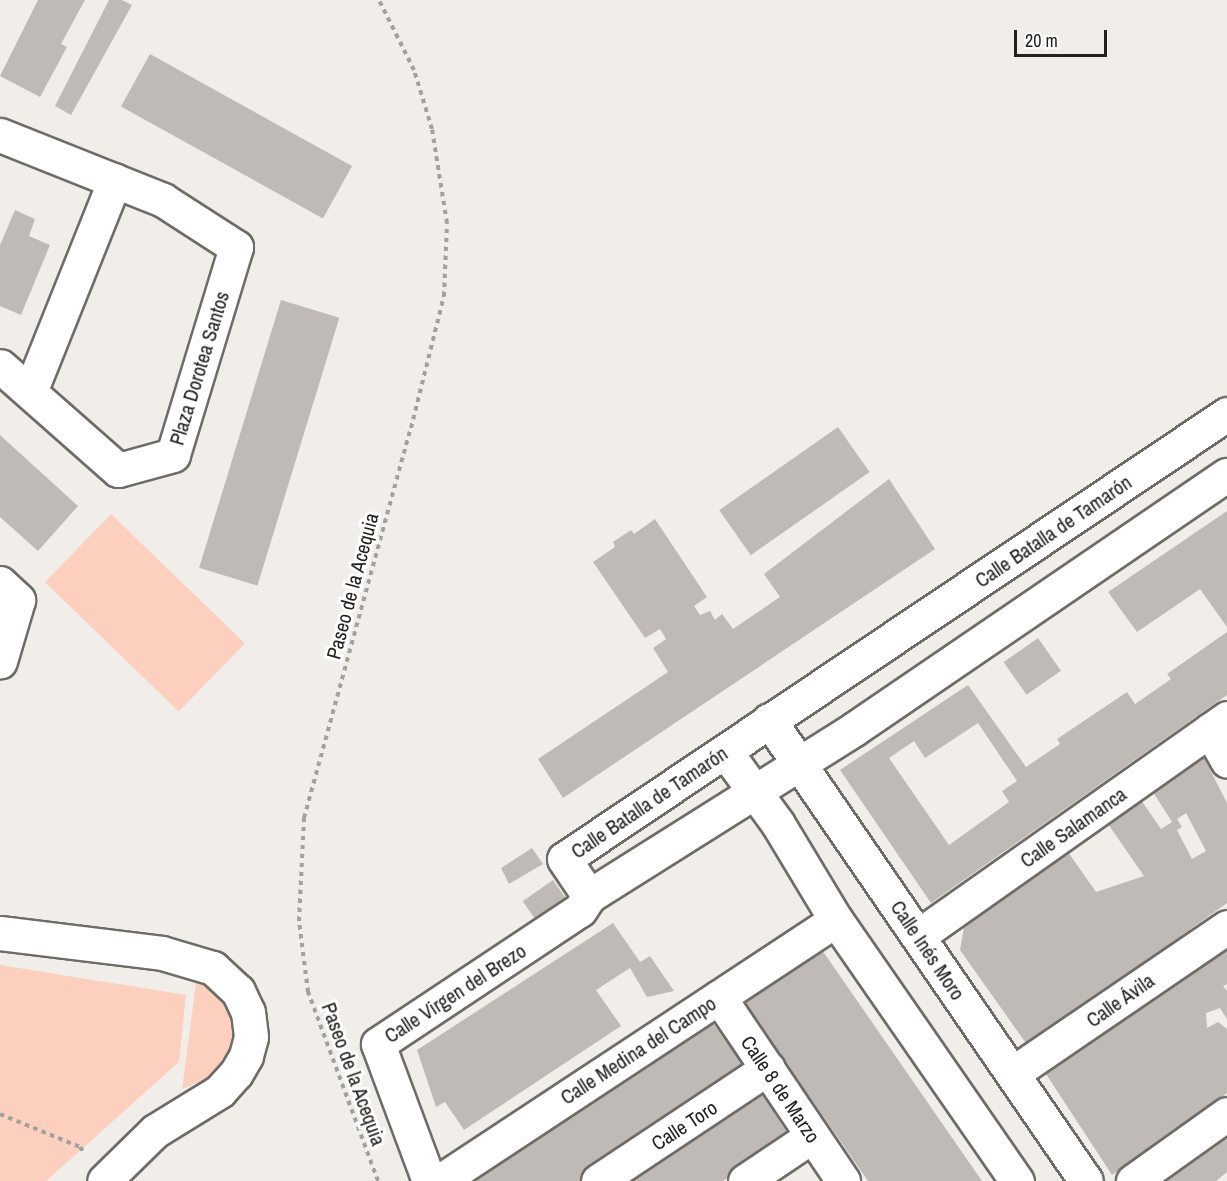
<!DOCTYPE html>
<html>
<head>
<meta charset="utf-8">
<style>
  body { margin:0 }
  #map { position:relative; width:1227px; height:1181px; overflow:hidden; background:#f1eee9; font-family:"Archivo Narrow",sans-serif }
  div>[style] { position:absolute }
  .green>* { inset:0; background:#fccfbf; transform-origin:0 0 }
  .building>* { inset:0; background:#bfbab6; transform-origin:0 0 }
  .path>* { height:4px; margin-top:-2px; transform-origin:0; background:repeating-linear-gradient(90deg,#a3a19d 0 4.5px,transparent 0 9px) }
  .roads { filter:drop-shadow(2px 0 #6e6c68) drop-shadow(-2px 0 #6e6c68) drop-shadow(0 2px #6e6c68) drop-shadow(0 -2px #6e6c68) }
  .street>* { height:33px; margin:-16.5px; padding:0 16.5px; transform-origin:16.5px; border-radius:16.5px; background:#fff }
  span { translate:-50% -50%; white-space:nowrap; text-align:center; line-height:1.15; -webkit-text-stroke:6px #fff; paint-order:stroke }
  .street-label { font-size:20px; color:#22211f }
  .scale { position:absolute; left:1014px; top:30px; width:93px; height:27px; box-sizing:border-box; border:3px solid #22211f; border-top:0; padding-left:8px; font-size:18px; line-height:21px; white-space:nowrap; color:#22211f; -webkit-text-stroke:4px #fff; paint-order:stroke }
</style>
</head>
<body>
<div id="map">
  <div class="green">
    <i style="left:111px;top:514px;width:186px;height:95px;rotate:44deg"></i>
    <i style="clip-path:polygon(0 965px,186px 995px,179px 1062px,46px 1181px,0 1181px)"></i>
    <i style="clip-path:polygon(197px 976px,223px 994px,233px 1025px,231px 1048px,220px 1067px,206px 1079px,182px 1089px)"></i>
  </div>
  <div class="building">
    <i style="clip-path:polygon(38px 0,85px 0,61px 44px,67px 47px,40px 97px,0 76px)"></i>
    <i style="clip-path:polygon(109px 0,122px 0,132px 5px,71px 115px,55px 106px)"></i>
    <i style="left:150px;top:54px;width:231px;height:60px;rotate:29deg"></i>
    <i style="clip-path:polygon(15px 210px,35px 219px,29px 236px,50px 245px,21px 315px,0 306px,0 245px)"></i>
    <i style="left:281px;top:300px;width:61px;height:280px;rotate:17deg"></i>
    <i style="left:838px;top:427px;width:55px;height:145px;rotate:55deg"></i>
    <i style="clip-path:polygon(0 435px,78px 506px,38px 551px,0 517px)"></i>
    <i style="clip-path:polygon(889px 479px,935px 549px,563px 798px,538px 759px,668px 672px,653px 648px,666px 639px,660px 629px,645px 638px,593px 562px,615px 547px,613px 542px,631px 530px,634px 534px,655px 519px,707px 597px,694px 606px,700px 615px,710px 611px,715px 620px,722px 614px,733px 629px,780px 597px,764px 574px)"></i>
    <i style="clip-path:polygon(1227px 511px,1227px 627px,1200px 589px,1137px 632px,1108px 592px)"></i>
    <i style="clip-path:polygon(evenodd,1227px 632px,1227px 695px,931px 903px,840px 770px,968px 685px,1026px 767px,1060px 744px,1057px 739px,1127px 692px,1135px 704px,1171px 679px,1167px 674px,1227px 632px,978px 723px,1017px 781px,1002px 791px,1009px 802px,949px 845px,889px 758px,914px 741px,925px 758px,978px 723px)"></i>
    <i style="left:1038px;top:638px;width:40px;height:42px;rotate:55deg"></i>
    <i style="clip-path:polygon(evenodd,1203px 756px,1227px 803px,1227px 903px,1028px 1046px,960px 950px,964px 927px,1068px 852px,1096px 892px,1144px 876px,1108px 824px,1141px 800px,1161px 829px,1172px 822px,1153px 792px,1203px 756px,1186px 813px,1206px 851px,1192px 859px,1177px 830px,1182px 827px,1177px 819px,1186px 813px)"></i>
    <i style="clip-path:polygon(532px 848px,543px 864px,509px 884px,501px 868px)"></i>
    <i style="left:553px;top:880px;width:32px;height:37px;rotate:55deg"></i>
    <i style="clip-path:polygon(613px 923px,640px 962px,650px 956px,674px 991px,647px 997px,630px 968px,596px 990px,621px 1026px,464px 1130px,445px 1102px,436px 1107px,417px 1050px)"></i>
    <i style="clip-path:polygon(1227px 948px,1227px 984px,1223px 986px,1227px 991px,1227px 1019px,1220px 1008px,1206px 1013px,1207px 1028px,1218px 1022px,1227px 1029px,1227px 1093px,1112px 1175px,1046px 1074px)"></i>
    <i style="clip-path:polygon(822px 950px,982px 1181px,868px 1181px,744px 1002px)"></i>
    <i style="clip-path:polygon(712px 1022px,744px 1066px,582px 1181px,471px 1181px)"></i>
    <i style="clip-path:polygon(759px 1090px,790px 1137px,723px 1181px,623px 1181px)"></i>
    <i style="clip-path:polygon(1227px 1138px,1227px 1172px,1216px 1181px,1167px 1181px)"></i>
  </div>
  <div class="path">
    <i style="left:0;top:1114px;width:87px;rotate:22.4deg"></i>
    <i style="left:80px;top:1147px;width:9px;rotate:54deg"></i>
    <i style="left:378px;top:1181px;width:202px;rotate:-110.3deg"></i>
    <i style="left:308px;top:992px;width:72px;rotate:-97.2deg"></i>
    <i style="left:299px;top:921px;width:103px;rotate:-87.2deg"></i>
    <i style="left:304px;top:818px;width:404px;rotate:-74.7deg"></i>
    <i style="left:411px;top:428px;width:136px;rotate:-76deg"></i>
    <i style="left:444px;top:296px;width:73px;rotate:-87.6deg"></i>
    <i style="left:447px;top:223px;width:95px;rotate:-99.1deg"></i>
    <i style="left:432px;top:129px;width:62px;rotate:-107deg"></i>
    <i style="left:414px;top:70px;width:78px;rotate:-116.6deg"></i>
  </div>
  <div class="roads">
    <div class="street">
      <i style="left:0;top:135px;width:175px;rotate:21.7deg"></i>
      <i style="left:163px;top:200px;width:87px;rotate:32.8deg"></i>
      <i style="left:236px;top:247px;width:217px;rotate:106.9deg"></i>
      <i style="left:173px;top:455px;width:57px;rotate:164.7deg"></i>
      <i style="left:118px;top:470px;width:157px;rotate:-138.6deg"></i>
      <i style="left:30px;top:392px;width:228px;rotate:-68.2deg"></i>
      <i style="left:1227px;top:414px;width:798px;rotate:146.13deg"></i>
      <i style="left:564px;top:859px;width:45px;rotate:56deg"></i>
      <i style="left:589px;top:896px;width:313px;rotate:-32.2deg"></i>
      <i style="left:854px;top:729px;width:451px;rotate:-34.3deg"></i>
      <i style="left:0;top:583px;width:25px;rotate:43deg"></i>
      <i style="left:18px;top:600px;width:64px;rotate:106.4deg"></i>
      <i style="left:769px;top:720px;width:559px;rotate:55.49deg"></i>
      <i style="left:1210px;top:730px;width:35px;rotate:61deg"></i>
      <i style="left:725px;top:751px;width:90px;rotate:54deg"></i>
      <i style="left:778px;top:824px;width:112px;rotate:58.9deg"></i>
      <i style="left:836px;top:920px;width:318px;rotate:55.3deg"></i>
      <i style="left:0;top:933px;width:163px;rotate:7deg"></i>
      <i style="left:162px;top:953px;width:53px;rotate:16.4deg"></i>
      <i style="left:213px;top:968px;width:34px;rotate:43deg"></i>
      <i style="left:238px;top:991px;width:23px;rotate:65deg"></i>
      <i style="left:248px;top:1012px;width:25px;rotate:83deg"></i>
      <i style="left:251px;top:1037px;width:20px;rotate:105deg"></i>
      <i style="left:246px;top:1056px;width:20px;rotate:120deg"></i>
      <i style="left:236px;top:1073px;width:24px;rotate:132deg"></i>
      <i style="left:220px;top:1091px;width:76px;rotate:148.4deg"></i>
      <i style="left:155px;top:1131px;width:71px;rotate:135.6deg"></i>
      <i style="left:918px;top:936px;width:378px;rotate:-35.2deg"></i>
      <i style="left:719px;top:997px;width:222px;rotate:56deg"></i>
      <i style="left:1013px;top:1073px;width:259px;rotate:-34.3deg"></i>
      <i style="left:429px;top:1181px;width:146px;rotate:-110.4deg"></i>
      <i style="left:378px;top:1044px;width:242px;rotate:-33.6deg"></i>
      <i style="left:580px;top:910px;width:17px;rotate:-57deg"></i>
      <i style="left:440px;top:1181px;width:474px;rotate:-33.4deg"></i>
      <i style="left:598px;top:1181px;width:204px;rotate:-33.6deg"></i>
      <i style="left:745px;top:1181px;width:81px;rotate:-33.9deg"></i>
      <i style="left:1133px;top:1181px;width:115px;rotate:-35.5deg"></i>
    </div>
  </div>
  <div class="street-label">
    <span style="left:199px;top:368px;rotate:-73deg">Plaza Dorotea Santos</span>
    <span style="left:1053px;top:531px;rotate:-34deg">Calle Batalla de Tamarón</span>
    <span style="left:352px;top:586px;rotate:-75deg">Paseo de la Acequia</span>
    <span style="left:649px;top:802px;rotate:-34deg">Calle Batalla de Tamarón</span>
    <span style="left:1073px;top:827px;rotate:-35deg">Calle Salamanca</span>
    <span style="left:928px;top:950px;rotate:56deg">Calle Inés Moro</span>
    <span style="left:455px;top:993px;rotate:-33deg">Calle Virgen del Brezo</span>
    <span style="left:1120px;top:1000px;rotate:-35deg">Calle Ávila</span>
    <span style="left:638px;top:1050px;rotate:-33deg">Calle Medina del Campo</span>
    <span style="left:354px;top:1074px;rotate:70deg">Paseo de la Acequia</span>
    <span style="left:781px;top:1089px;rotate:56deg">Calle 8 de Marzo</span>
    <span style="left:684px;top:1125px;rotate:-33deg">Calle Toro</span>
  </div>
  <div class="scale">20 m</div>
</div>
</body>
</html>
